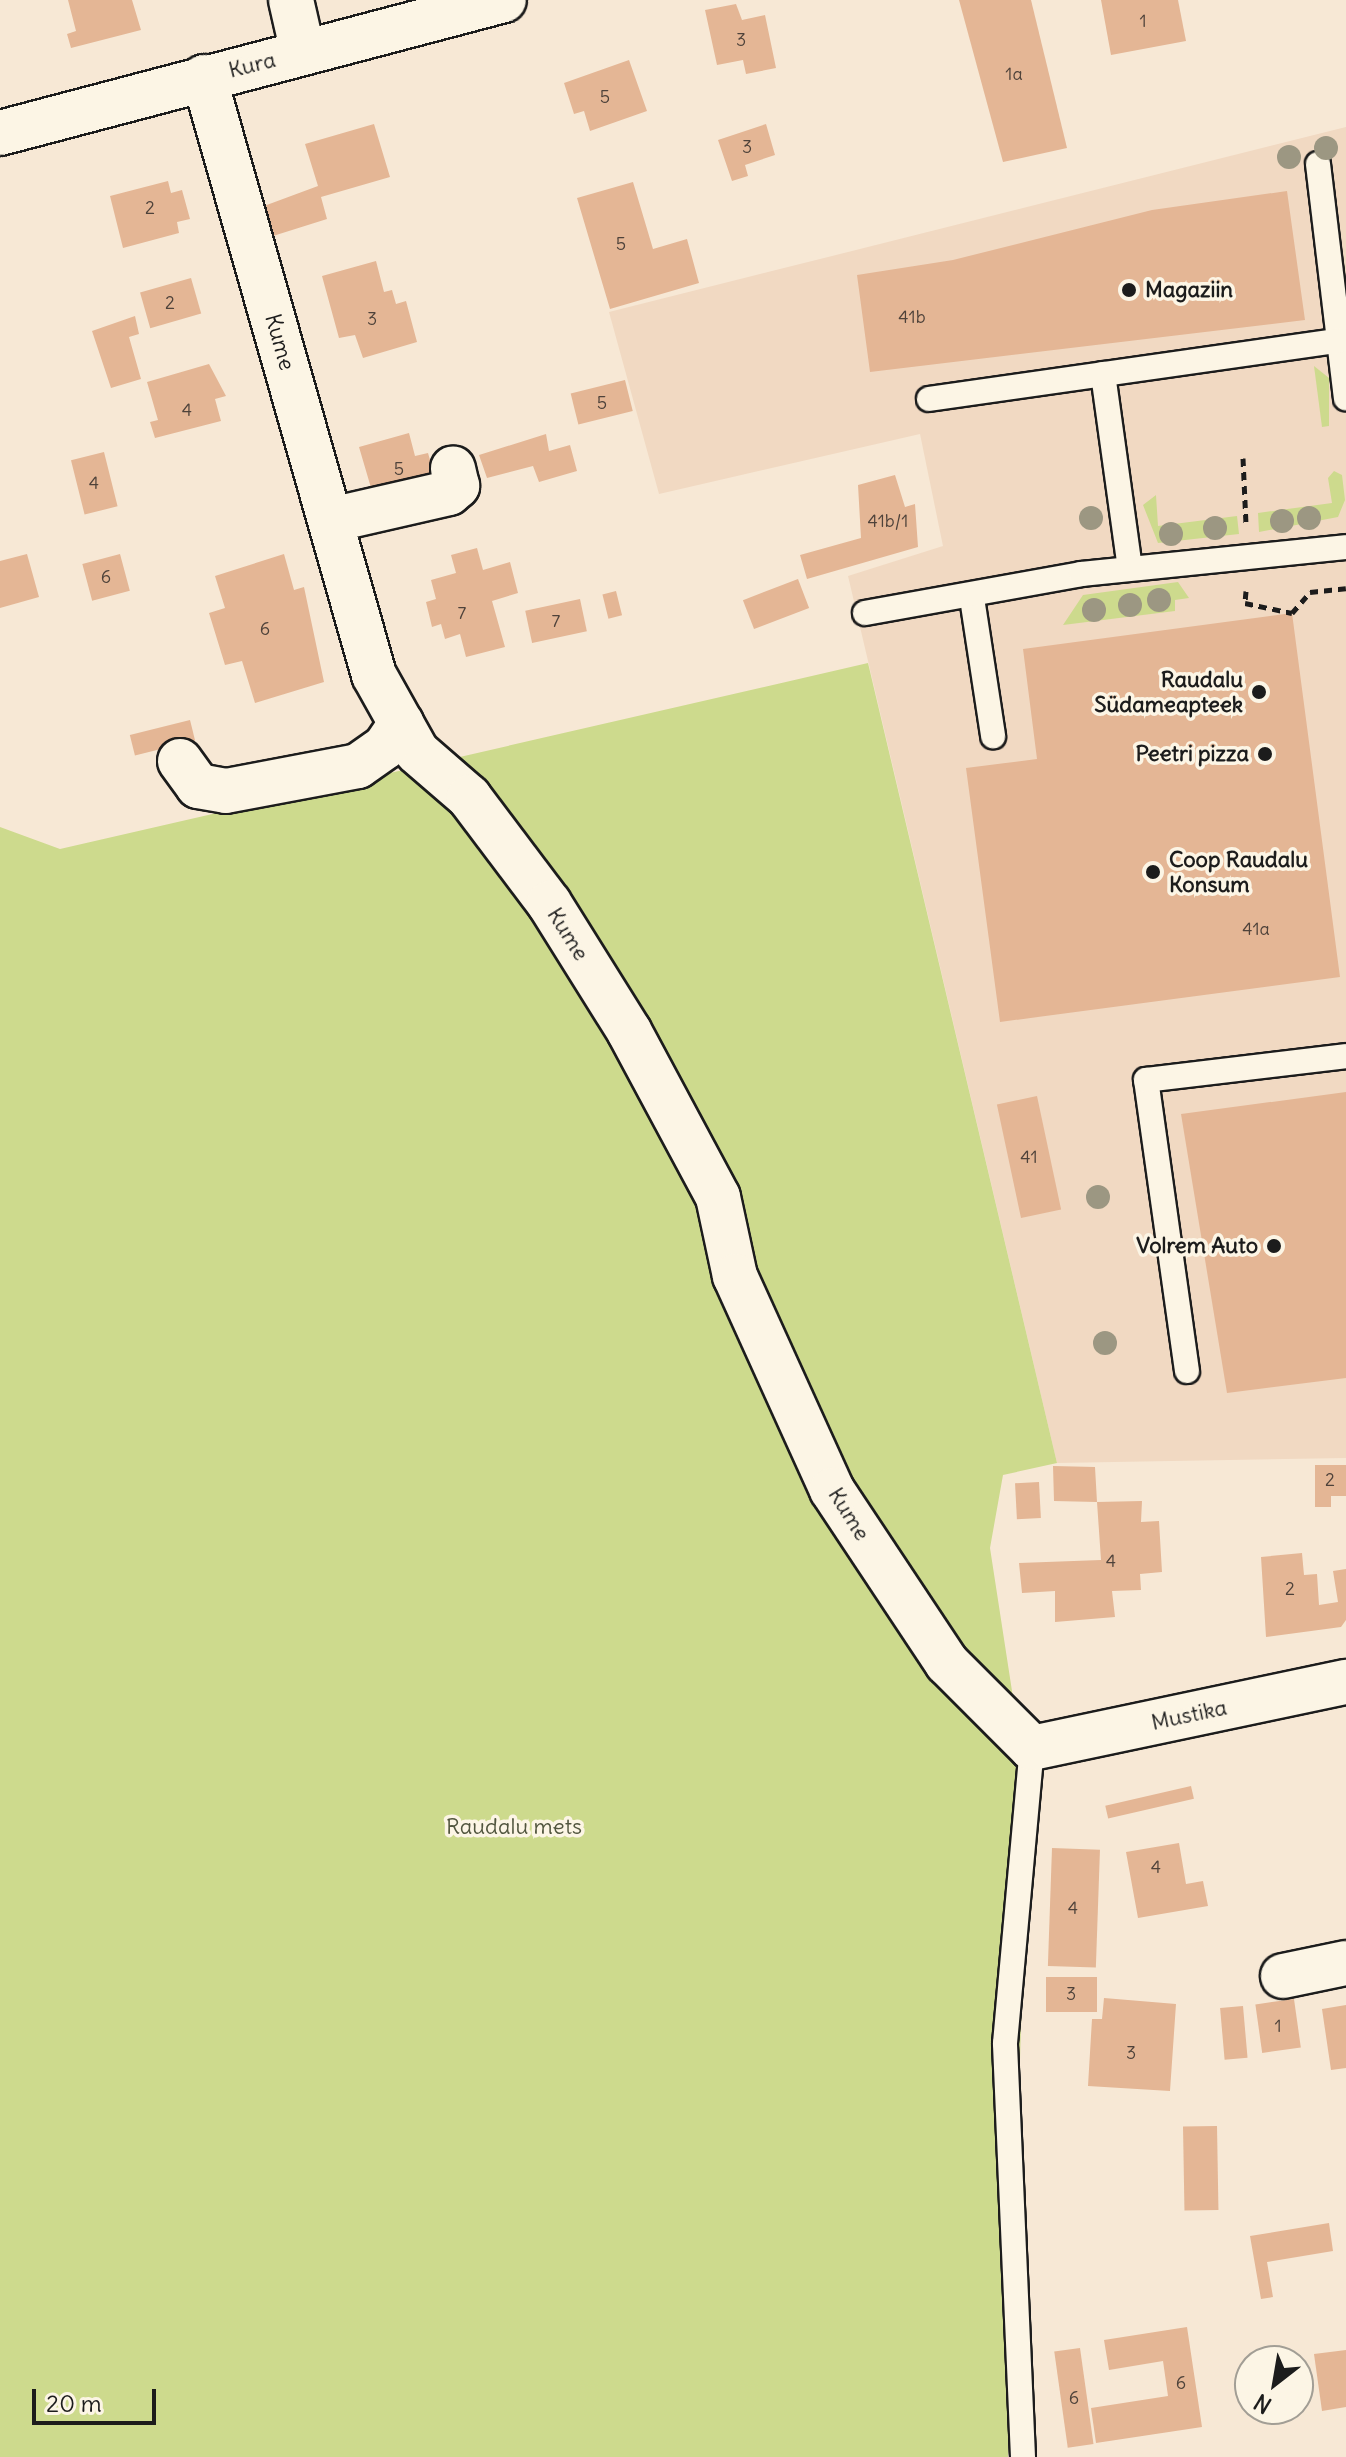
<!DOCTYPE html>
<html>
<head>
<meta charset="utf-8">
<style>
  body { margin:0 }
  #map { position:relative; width:1346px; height:2457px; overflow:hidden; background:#f7e8d5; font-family:Delius,sans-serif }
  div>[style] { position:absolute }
  .built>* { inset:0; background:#f1d9c2 }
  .green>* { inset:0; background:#cdda8d }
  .building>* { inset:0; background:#e4b695; transform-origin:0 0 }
  .path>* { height:5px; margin-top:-2.5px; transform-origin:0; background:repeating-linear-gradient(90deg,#1c1c1c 0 8px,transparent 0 14px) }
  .roads { filter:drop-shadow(2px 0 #1c1c1c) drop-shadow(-2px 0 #1c1c1c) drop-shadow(0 2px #1c1c1c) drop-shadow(0 -2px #1c1c1c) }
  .service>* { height:24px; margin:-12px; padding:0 12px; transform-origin:12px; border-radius:12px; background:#fcf5e5 }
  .minor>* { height:44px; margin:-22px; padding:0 22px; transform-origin:22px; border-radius:22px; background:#fcf5e5 }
  .trees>* { width:24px; height:24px; margin:-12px; border-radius:50%; background:#9c9782 }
  .dots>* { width:22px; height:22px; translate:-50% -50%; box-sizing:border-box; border:4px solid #fcf5e5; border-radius:50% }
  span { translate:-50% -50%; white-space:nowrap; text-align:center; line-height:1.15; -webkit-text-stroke:7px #fcf5e5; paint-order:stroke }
  .number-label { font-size:18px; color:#4e423a }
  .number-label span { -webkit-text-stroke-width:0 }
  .street-label { font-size:22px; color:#1c1c1c }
  .poi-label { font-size:22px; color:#1c1c1c; font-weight:700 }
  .left { translate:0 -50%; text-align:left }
  .right { translate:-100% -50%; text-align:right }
  .park-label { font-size:22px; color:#51553e }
  .north { position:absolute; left:1234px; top:2345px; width:80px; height:80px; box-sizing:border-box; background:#fcf5e5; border:2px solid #a29e95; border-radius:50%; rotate:211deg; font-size:22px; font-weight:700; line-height:32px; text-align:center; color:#1c1c1c }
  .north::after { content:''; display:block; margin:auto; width:28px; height:36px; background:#1c1c1c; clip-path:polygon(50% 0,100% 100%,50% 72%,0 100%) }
  .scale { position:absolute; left:32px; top:2389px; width:124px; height:36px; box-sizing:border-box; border:4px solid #1c1c1c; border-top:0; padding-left:10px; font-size:24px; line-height:28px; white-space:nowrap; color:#1c1c1c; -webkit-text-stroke:6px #fcf5e5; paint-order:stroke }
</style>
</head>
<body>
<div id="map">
  <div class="built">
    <i style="clip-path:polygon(1346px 127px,1346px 1458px,1057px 1463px,848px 576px,943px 546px,920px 434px,659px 494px,609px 312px)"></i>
  </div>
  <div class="green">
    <i style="clip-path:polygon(1314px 366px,1329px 378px,1329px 426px,1322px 427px)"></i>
    <i style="clip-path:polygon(1334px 471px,1342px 475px,1345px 500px,1338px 517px,1259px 532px,1258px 513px,1332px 503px,1328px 478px)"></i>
    <i style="clip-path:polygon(1156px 495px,1158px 526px,1237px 516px,1239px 534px,1158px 543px,1143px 505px)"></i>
    <i style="clip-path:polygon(1178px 582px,1189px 598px,1175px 600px,1175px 611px,1063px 625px,1083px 595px)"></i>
    <i style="clip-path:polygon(868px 663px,1057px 1463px,1003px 1475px,990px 1548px,1028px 1795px,1008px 2457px,0 2457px,0 827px,60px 849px)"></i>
  </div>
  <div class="building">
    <i style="clip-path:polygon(68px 0,132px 0,141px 30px,71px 48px,67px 34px,76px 31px)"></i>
    <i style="clip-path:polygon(959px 0,1031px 0,1067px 148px,1003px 162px)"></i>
    <i style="clip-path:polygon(1101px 0,1178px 0,1186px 41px,1111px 55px)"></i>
    <i style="clip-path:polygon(736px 4px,742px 20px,765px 15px,776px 68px,746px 74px,743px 60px,717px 65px,705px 10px)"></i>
    <i style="clip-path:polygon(629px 60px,647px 111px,590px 131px,584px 111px,574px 114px,564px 83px)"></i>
    <i style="clip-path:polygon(374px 124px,390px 177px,321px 197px,327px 219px,273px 236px,264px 206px,318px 186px,305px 144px)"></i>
    <i style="clip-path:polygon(766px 124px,775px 155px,745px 165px,748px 176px,732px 181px,718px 140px)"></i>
    <i style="clip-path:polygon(168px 181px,171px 193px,182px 190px,190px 219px,177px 222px,179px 233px,123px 248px,110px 196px)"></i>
    <i style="clip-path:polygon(633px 182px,653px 249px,687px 239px,699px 283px,610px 309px,577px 198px)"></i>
    <i style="clip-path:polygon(1287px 191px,1305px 320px,870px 372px,857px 275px,953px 260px,1152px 210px)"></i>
    <i style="clip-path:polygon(376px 261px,384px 292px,392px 290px,396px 304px,406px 301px,417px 342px,363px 358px,355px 335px,339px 338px,322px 276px)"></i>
    <i style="left:191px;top:278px;width:37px;height:53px;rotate:74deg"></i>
    <i style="clip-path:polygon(135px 316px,139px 334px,129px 337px,141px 379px,111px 388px,92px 331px)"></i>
    <i style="clip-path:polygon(209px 364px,226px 396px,215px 399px,221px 421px,155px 438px,150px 422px,158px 420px,147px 382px)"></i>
    <i style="left:625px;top:380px;width:32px;height:56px;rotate:76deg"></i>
    <i style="clip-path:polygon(409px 433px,415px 456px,428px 453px,436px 481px,374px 498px,359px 447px)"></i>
    <i style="clip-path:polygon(546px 434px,549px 451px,570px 445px,577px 471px,539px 482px,533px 466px,487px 478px,479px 455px)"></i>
    <i style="left:104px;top:452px;width:56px;height:34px;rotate:76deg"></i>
    <i style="clip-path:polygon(895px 475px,905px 507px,915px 504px,918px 547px,807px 579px,800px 555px,861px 538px,858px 485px)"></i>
    <i style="clip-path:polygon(477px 548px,483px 570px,510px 562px,518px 593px,492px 601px,505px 647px,466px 657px,460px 634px,445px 639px,441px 624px,432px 627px,426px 602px,436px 599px,431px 580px,456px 573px,451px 555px)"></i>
    <i style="clip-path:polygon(27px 554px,39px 597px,0 608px,0 561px)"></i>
    <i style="left:120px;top:554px;width:38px;height:39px;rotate:75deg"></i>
    <i style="clip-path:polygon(284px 554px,294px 590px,304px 587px,324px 682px,255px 703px,242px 661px,225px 665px,209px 613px,225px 608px,215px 576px)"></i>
    <i style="left:798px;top:579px;width:31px;height:59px;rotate:69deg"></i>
    <i style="left:616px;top:591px;width:25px;height:14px;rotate:76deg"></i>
    <i style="left:580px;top:599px;width:33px;height:56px;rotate:78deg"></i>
    <i style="clip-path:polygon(1292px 613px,1340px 977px,1000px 1022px,966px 768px,1037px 759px,1023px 649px)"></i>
    <i style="left:190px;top:720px;width:21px;height:62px;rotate:76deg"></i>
    <i style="clip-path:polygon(1346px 1092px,1346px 1378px,1227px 1393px,1181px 1114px)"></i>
    <i style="left:1037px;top:1096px;width:116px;height:41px;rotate:78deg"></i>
    <i style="clip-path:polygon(1315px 1465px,1346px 1465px,1346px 1496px,1331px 1496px,1331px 1507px,1315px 1507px)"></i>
    <i style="clip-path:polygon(1053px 1466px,1095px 1467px,1097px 1502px,1142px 1501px,1141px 1522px,1159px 1521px,1162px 1572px,1140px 1574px,1141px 1590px,1112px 1591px,1115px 1617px,1055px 1622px,1055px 1591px,1022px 1593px,1019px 1563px,1101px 1560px,1097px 1502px,1054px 1501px)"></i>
    <i style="left:1039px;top:1482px;width:36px;height:24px;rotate:87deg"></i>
    <i style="clip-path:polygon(1302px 1553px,1304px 1575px,1317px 1574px,1319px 1605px,1338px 1602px,1333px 1571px,1346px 1569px,1346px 1620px,1341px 1627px,1266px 1637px,1261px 1557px)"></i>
    <i style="left:1191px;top:1786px;width:13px;height:88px;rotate:77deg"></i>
    <i style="clip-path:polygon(1179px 1843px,1186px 1884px,1203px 1881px,1208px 1906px,1138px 1918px,1126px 1852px)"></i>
    <i style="left:1052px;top:1848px;width:48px;height:118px;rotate:2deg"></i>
    <i style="left:1046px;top:1977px;width:51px;height:35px"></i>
    <i style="clip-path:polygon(1104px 1998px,1176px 2004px,1170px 2091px,1088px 2086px,1092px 2019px,1102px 2019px)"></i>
    <i style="left:1294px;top:1999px;width:49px;height:39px;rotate:82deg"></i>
    <i style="clip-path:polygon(1346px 2005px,1346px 2068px,1331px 2070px,1322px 2009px)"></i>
    <i style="left:1243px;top:2006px;width:52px;height:23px;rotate:85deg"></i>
    <i style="left:1217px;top:2126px;width:84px;height:34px;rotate:89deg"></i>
    <i style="clip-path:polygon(1329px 2223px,1333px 2251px,1267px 2262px,1273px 2297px,1261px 2299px,1250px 2236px)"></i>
    <i style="clip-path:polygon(1187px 2327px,1202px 2427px,1096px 2443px,1091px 2408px,1168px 2396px,1163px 2361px,1109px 2370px,1104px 2340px)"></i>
    <i style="left:1080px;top:2348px;width:97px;height:26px;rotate:82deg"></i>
    <i style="clip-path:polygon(1346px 2350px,1346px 2407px,1322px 2411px,1314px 2354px)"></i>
    <i style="clip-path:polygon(1257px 2409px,1269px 2409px,1270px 2418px,1259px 2419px)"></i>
  </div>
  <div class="path">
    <i style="left:1243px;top:458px;width:67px;rotate:87.4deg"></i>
    <i style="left:1246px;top:591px;width:12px;rotate:95deg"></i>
    <i style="left:1245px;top:603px;width:48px;rotate:12deg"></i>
    <i style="left:1292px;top:613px;width:28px;rotate:-49deg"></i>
    <i style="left:1310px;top:592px;width:36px;rotate:-6deg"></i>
  </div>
  <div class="roads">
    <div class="service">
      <i style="left:1318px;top:164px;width:236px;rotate:83.2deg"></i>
      <i style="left:1103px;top:374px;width:196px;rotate:82.1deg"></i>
      <i style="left:929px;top:399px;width:414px;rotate:-8.1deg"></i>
      <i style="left:972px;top:598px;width:140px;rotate:81.3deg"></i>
      <i style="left:865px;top:613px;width:219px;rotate:-10.2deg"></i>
      <i style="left:1081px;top:574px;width:266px;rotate:-5.8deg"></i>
      <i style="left:1187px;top:1371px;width:294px;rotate:-98deg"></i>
      <i style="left:1146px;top:1080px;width:201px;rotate:-6.8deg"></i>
      <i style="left:1023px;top:2457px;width:414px;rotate:-92.5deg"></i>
      <i style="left:1005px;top:2043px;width:296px;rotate:-84.8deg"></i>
    </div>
    <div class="minor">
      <i style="left:291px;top:0;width:54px;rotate:77.2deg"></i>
      <i style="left:204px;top:77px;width:622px;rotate:74.13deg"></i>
      <i style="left:374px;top:675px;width:88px;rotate:60.8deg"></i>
      <i style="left:417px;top:752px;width:69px;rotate:40.9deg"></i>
      <i style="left:469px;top:797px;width:133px;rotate:53deg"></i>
      <i style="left:549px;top:903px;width:151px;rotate:58deg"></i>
      <i style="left:629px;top:1031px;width:188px;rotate:61.8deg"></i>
      <i style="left:718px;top:1197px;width:81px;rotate:77.9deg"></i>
      <i style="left:735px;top:1276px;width:235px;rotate:65.6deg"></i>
      <i style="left:832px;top:1490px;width:208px;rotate:56.4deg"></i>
      <i style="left:947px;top:1663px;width:120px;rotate:45deg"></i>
      <i style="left:1032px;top:1748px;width:321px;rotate:-11.9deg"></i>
      <i style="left:0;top:133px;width:521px;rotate:-14.78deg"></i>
      <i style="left:331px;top:520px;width:121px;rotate:-12.9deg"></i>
      <i style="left:449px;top:493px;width:11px;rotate:-41deg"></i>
      <i style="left:457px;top:486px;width:18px;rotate:-103deg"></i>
      <i style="left:180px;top:761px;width:31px;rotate:54deg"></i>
      <i style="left:198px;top:786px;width:28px;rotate:10deg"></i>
      <i style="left:226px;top:791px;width:134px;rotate:-10.7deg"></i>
      <i style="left:358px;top:766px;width:33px;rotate:-35deg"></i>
      <i style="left:385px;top:747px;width:29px;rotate:-56deg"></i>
      <i style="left:1283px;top:1976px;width:64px;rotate:-11.7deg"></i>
    </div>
  </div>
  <div class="trees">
    <i style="left:1326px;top:148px"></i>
    <i style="left:1289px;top:157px"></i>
    <i style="left:1091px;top:518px"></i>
    <i style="left:1309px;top:518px"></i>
    <i style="left:1282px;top:521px"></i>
    <i style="left:1215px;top:528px"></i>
    <i style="left:1171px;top:534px"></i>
    <i style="left:1159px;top:600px"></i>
    <i style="left:1130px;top:605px"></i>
    <i style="left:1094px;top:610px"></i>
    <i style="left:1098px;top:1197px"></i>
    <i style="left:1105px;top:1343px"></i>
  </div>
  <div class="dots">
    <i style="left:1129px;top:290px;background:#1c1c1c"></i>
    <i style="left:1259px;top:692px;background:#1c1c1c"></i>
    <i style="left:1265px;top:754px;background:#1c1c1c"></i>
    <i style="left:1153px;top:872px;background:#1c1c1c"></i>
    <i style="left:1274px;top:1246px;background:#1c1c1c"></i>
  </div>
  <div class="number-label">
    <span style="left:1143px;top:21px">1</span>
    <span style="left:741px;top:40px">3</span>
    <span style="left:1014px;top:74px">1a</span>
    <span style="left:605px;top:97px">5</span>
    <span style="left:747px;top:147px">3</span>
    <span style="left:150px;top:208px">2</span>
    <span style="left:621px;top:244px">5</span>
    <span style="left:170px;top:303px">2</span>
    <span style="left:912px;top:317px">41b</span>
    <span style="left:372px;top:319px">3</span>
    <span style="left:602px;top:403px">5</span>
    <span style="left:187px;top:410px">4</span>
    <span style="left:399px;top:469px">5</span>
    <span style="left:94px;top:483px">4</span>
    <span style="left:888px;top:521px">41b/1</span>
    <span style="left:106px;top:577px">6</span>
    <span style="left:462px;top:613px">7</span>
    <span style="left:556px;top:621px">7</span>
    <span style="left:265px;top:629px">6</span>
    <span style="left:1256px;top:929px">41a</span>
    <span style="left:1029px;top:1157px">41</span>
    <span style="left:1330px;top:1480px">2</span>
    <span style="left:1111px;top:1561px">4</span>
    <span style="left:1290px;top:1589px">2</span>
    <span style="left:1156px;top:1867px">4</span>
    <span style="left:1073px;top:1908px">4</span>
    <span style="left:1071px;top:1994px">3</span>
    <span style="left:1278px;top:2026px">1</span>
    <span style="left:1131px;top:2053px">3</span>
    <span style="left:1181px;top:2383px">6</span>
    <span style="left:1074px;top:2398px">6</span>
  </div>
  <div class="street-label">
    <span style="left:252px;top:65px;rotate:-14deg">Kura</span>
    <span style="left:280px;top:342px;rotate:74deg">Kume</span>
    <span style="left:568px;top:934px;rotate:58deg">Kume</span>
    <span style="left:849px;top:1514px;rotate:58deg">Kume</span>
    <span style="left:1189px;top:1715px;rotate:-12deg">Mustika</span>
  </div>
  <div class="poi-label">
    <span class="left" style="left:1145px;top:290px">Magaziin</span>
    <span class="right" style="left:1243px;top:692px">Raudalu<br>Südameapteek</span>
    <span class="right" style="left:1249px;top:754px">Peetri pizza</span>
    <span class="left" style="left:1169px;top:872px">Coop Raudalu<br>Konsum</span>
    <span class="right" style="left:1258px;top:1246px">Volrem Auto</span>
  </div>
  <div class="park-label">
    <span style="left:514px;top:1827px">Raudalu mets</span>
  </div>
  <div class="north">N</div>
  <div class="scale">20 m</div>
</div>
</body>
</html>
